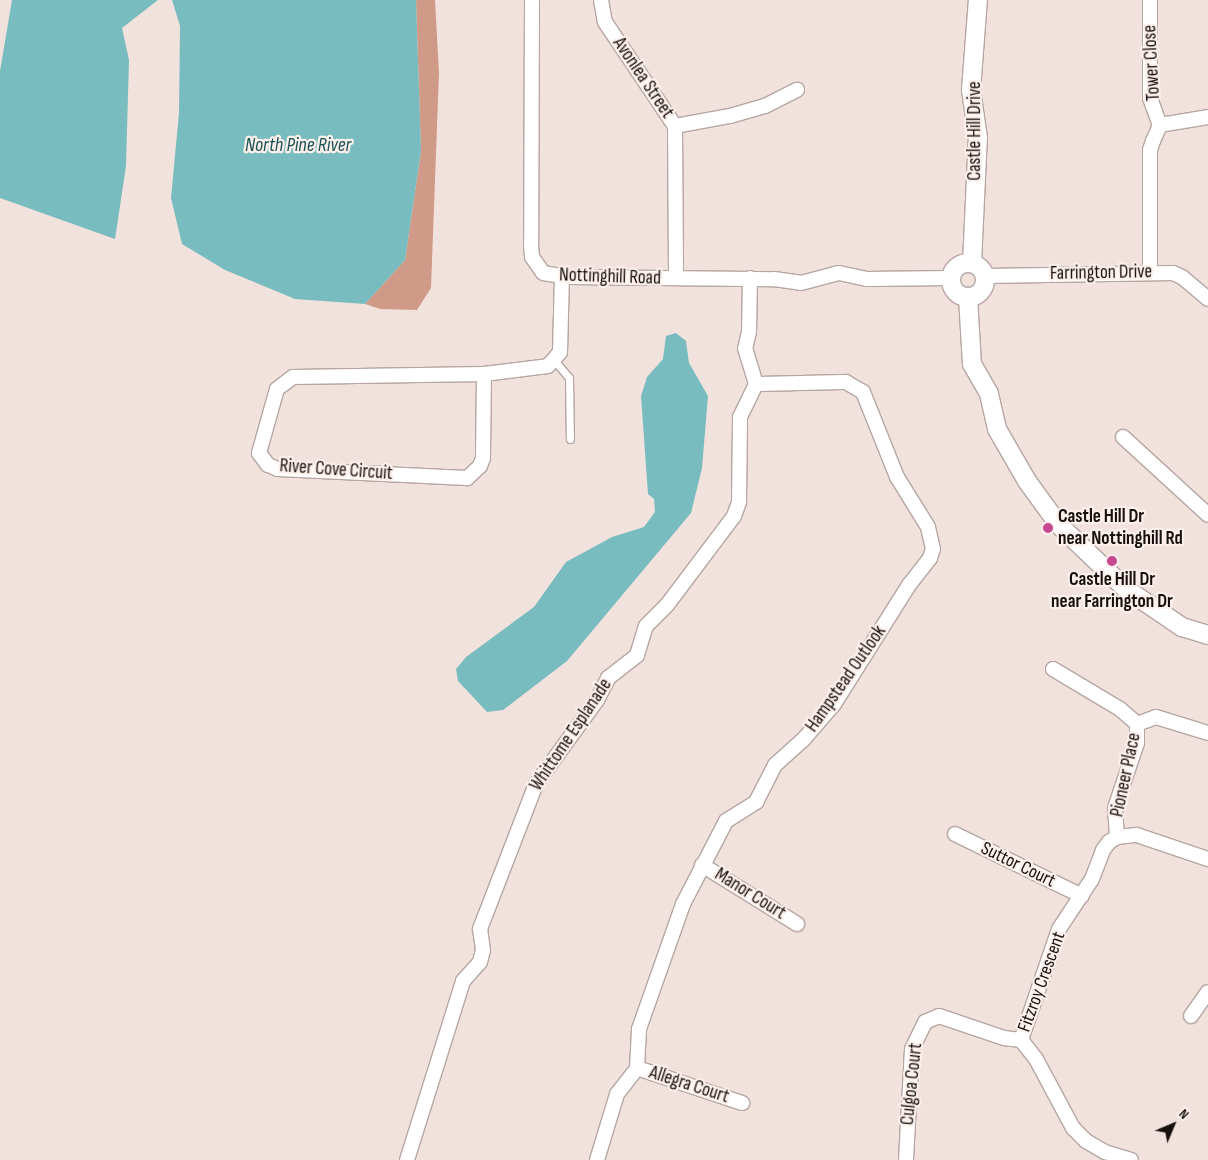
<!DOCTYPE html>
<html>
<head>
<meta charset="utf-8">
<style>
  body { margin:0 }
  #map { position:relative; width:1208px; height:1160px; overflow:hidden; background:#f2e2dd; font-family:"Sofia Sans Condensed",sans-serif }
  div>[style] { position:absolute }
  .forest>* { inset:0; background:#cf9b88 }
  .water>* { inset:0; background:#79bcbf }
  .roads { filter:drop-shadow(1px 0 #b5a6a1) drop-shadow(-1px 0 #b5a6a1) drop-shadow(0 1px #b5a6a1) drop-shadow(0 -1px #b5a6a1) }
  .service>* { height:7px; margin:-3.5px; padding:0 3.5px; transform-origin:3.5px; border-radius:3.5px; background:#fff }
  .minor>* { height:14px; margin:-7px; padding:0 7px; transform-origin:7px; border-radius:7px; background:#fff }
  .tertiary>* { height:18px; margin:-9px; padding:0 9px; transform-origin:9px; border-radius:9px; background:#fff }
  .tertiary>.ring { margin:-9px; padding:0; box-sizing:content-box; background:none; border:18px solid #fff; border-radius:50% }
  .dots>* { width:14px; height:14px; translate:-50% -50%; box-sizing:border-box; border:2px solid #fdf0ec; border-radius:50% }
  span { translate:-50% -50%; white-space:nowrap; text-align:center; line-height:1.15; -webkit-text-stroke:4.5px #fdf0ec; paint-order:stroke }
  .street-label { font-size:19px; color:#15100e }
  .poi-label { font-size:19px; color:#15100e; font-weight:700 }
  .left { translate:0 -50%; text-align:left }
  .water-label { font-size:20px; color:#175254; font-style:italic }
  .north { position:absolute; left:1148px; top:1100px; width:50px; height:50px; -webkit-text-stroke:4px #fdf0ec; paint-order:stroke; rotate:45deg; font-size:14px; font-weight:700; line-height:20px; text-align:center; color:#15100e }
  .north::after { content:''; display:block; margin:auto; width:18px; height:22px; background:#15100e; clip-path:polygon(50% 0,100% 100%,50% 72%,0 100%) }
</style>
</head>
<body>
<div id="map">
  <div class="forest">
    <i style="clip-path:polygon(416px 0,435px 0,439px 73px,431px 288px,417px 310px,380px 309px,365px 304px,405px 260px,421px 151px)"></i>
  </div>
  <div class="water">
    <i style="clip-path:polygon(12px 0,158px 0,122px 28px,129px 60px,126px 166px,115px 239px,0 198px,0 71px)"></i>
    <i style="clip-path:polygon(172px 0,416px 0,421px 151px,405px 260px,365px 304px,295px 299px,225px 270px,182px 244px,171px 198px,179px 113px,180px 26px)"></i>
    <i style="clip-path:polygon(676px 333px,686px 341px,689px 363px,708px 396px,702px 468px,691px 513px,567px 661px,503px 710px,487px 712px,458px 681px,456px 669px,466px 657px,534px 607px,566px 562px,612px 537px,644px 527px,655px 512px,654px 499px,648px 494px,641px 396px,647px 377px,663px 359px,666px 336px)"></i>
  </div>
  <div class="roads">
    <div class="service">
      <i style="left:554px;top:360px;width:23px;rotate:50deg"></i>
      <i style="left:569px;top:378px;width:61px;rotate:89.1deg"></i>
    </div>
    <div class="minor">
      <i style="left:532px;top:0;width:245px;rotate:90.2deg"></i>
      <i style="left:531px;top:245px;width:12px;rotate:85deg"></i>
      <i style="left:532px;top:257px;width:19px;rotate:55deg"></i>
      <i style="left:543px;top:273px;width:26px;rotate:9deg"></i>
      <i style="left:569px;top:277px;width:205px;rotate:0.6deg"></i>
      <i style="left:774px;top:279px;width:27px;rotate:8deg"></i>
      <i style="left:801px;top:283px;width:39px;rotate:-15deg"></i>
      <i style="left:839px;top:273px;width:29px;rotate:12deg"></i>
      <i style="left:867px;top:279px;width:84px;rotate:-0.7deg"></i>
      <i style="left:601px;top:0;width:22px;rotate:80deg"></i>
      <i style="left:605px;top:22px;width:125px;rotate:56.1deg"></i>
      <i style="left:675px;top:126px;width:152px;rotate:89.6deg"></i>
      <i style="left:1150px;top:0;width:98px;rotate:90deg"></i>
      <i style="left:1150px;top:98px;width:29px;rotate:70deg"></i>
      <i style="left:675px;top:126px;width:56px;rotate:-10.3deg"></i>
      <i style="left:730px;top:116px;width:36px;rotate:-16deg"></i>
      <i style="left:765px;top:106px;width:36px;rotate:-27deg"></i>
      <i style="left:1150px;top:271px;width:121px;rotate:-90deg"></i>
      <i style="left:1150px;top:150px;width:9px;rotate:-72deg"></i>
      <i style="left:1153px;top:141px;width:17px;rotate:-66deg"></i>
      <i style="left:1160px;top:125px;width:49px;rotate:-9.5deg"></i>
      <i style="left:985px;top:276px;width:188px;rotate:-0.9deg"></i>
      <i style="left:1173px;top:273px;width:10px;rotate:24deg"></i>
      <i style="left:1182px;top:277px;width:34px;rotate:40deg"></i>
      <i style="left:484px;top:374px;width:84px;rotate:90.7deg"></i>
      <i style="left:483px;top:458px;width:9px;rotate:111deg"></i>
      <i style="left:480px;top:466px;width:18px;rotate:137deg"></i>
      <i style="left:467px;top:478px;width:189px;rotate:-177.3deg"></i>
      <i style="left:278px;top:469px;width:11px;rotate:-158deg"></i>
      <i style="left:268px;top:465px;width:15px;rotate:-127deg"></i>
      <i style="left:259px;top:453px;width:66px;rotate:-74.3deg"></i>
      <i style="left:277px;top:389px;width:20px;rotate:-37deg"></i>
      <i style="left:293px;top:377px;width:191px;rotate:-0.9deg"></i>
      <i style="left:484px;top:374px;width:64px;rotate:-7.1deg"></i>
      <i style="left:548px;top:366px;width:18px;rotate:-49deg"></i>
      <i style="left:560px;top:352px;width:75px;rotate:-88.5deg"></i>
      <i style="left:1123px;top:437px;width:115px;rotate:42.5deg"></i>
      <i style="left:1053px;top:669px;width:78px;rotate:30.8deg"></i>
      <i style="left:1120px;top:709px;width:23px;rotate:41deg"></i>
      <i style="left:1137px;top:724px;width:19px;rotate:90deg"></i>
      <i style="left:1137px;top:743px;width:69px;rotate:108.7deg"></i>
      <i style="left:1115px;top:808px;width:29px;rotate:86deg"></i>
      <i style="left:1137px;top:724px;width:20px;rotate:-20deg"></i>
      <i style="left:1156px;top:717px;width:54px;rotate:17.1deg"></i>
      <i style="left:955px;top:834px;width:141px;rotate:26deg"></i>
      <i style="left:702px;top:865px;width:112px;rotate:31.8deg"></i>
      <i style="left:1191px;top:1016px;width:29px;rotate:-55deg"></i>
      <i style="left:637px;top:1068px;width:111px;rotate:18.4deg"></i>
      <i style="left:407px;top:1160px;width:188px;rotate:-72.6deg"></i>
      <i style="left:463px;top:981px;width:25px;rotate:-48deg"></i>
      <i style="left:480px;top:962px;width:12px;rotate:-76deg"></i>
      <i style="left:483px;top:950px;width:21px;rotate:-98deg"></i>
      <i style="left:480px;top:929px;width:155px;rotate:-68.9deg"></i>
      <i style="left:536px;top:784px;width:104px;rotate:-54deg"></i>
      <i style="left:597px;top:700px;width:25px;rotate:-63deg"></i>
      <i style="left:608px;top:678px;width:37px;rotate:-38deg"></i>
      <i style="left:637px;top:655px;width:30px;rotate:-73deg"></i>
      <i style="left:646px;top:626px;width:30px;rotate:-45deg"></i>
      <i style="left:667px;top:605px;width:111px;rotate:-53deg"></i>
      <i style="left:734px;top:516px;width:15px;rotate:-70deg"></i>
      <i style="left:739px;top:502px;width:85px;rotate:-89.3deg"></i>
      <i style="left:740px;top:417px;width:37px;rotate:-64deg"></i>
      <i style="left:756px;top:384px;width:37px;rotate:-107deg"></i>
      <i style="left:745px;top:349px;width:17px;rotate:-77deg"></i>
      <i style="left:749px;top:332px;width:54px;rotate:-88.9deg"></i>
      <i style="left:597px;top:1160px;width:69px;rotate:-73.1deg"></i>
      <i style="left:617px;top:1094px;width:33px;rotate:-52deg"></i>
      <i style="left:637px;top:1068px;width:39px;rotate:-87deg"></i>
      <i style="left:639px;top:1029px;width:133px;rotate:-70.6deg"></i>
      <i style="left:683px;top:904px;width:93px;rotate:-62.6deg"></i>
      <i style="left:726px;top:821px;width:36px;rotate:-32deg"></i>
      <i style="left:756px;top:802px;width:42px;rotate:-62.8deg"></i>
      <i style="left:775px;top:765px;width:38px;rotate:-42deg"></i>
      <i style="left:803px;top:740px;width:48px;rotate:-49.3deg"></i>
      <i style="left:834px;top:704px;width:141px;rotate:-57.8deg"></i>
      <i style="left:909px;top:585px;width:34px;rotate:-52deg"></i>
      <i style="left:930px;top:558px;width:9px;rotate:-72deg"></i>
      <i style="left:933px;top:549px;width:23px;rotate:-103deg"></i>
      <i style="left:928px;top:527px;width:59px;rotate:-121.8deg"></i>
      <i style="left:897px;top:477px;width:92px;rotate:-111.8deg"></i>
      <i style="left:863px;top:392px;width:20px;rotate:-150deg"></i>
      <i style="left:846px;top:382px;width:90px;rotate:178.7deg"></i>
      <i style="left:906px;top:1160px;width:111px;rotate:-86.9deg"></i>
      <i style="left:912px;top:1049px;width:30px;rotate:-64deg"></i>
      <i style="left:925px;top:1022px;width:15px;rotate:-23deg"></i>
      <i style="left:939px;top:1016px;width:69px;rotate:18.7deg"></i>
      <i style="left:1004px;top:1038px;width:17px;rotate:7deg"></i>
      <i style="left:1131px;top:1160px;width:27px;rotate:-163deg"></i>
      <i style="left:1105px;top:1152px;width:22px;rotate:-150deg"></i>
      <i style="left:1086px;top:1141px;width:18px;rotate:-135deg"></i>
      <i style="left:1073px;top:1128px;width:78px;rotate:-118.2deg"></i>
      <i style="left:1036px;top:1059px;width:24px;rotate:-128deg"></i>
      <i style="left:1021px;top:1040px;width:117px;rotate:-71.1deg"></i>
      <i style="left:1059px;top:929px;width:60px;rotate:-56.6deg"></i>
      <i style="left:1092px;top:879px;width:31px;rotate:-69deg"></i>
      <i style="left:1103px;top:850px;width:10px;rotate:-53deg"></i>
      <i style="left:1109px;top:842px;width:9px;rotate:-32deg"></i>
      <i style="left:1117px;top:837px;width:20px;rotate:-6deg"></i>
      <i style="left:1137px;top:835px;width:75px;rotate:18.7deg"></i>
    </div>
    <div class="tertiary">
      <i class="ring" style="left:951px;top:263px;width:16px;height:16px"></i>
      <i style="left:972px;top:263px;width:125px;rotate:-87.3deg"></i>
      <i style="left:978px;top:138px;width:49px;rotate:-98.3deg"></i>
      <i style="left:971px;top:90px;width:90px;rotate:-85.6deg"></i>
      <i style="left:968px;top:297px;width:67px;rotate:86.6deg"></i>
      <i style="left:972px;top:364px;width:34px;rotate:60deg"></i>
      <i style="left:989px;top:394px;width:36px;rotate:77deg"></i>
      <i style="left:997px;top:429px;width:60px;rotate:60deg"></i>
      <i style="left:1027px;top:481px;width:54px;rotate:54deg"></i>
      <i style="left:1059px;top:525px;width:93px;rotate:43.7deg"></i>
      <i style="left:1126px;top:589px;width:68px;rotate:34.2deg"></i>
      <i style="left:1182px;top:627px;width:27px;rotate:17deg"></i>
    </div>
  </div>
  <div class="dots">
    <i style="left:1048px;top:528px;background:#c74791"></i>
    <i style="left:1112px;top:561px;background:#c74791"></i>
  </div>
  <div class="street-label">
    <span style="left:1152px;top:63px;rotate:-93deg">Tower Close</span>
    <span style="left:643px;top:78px;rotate:56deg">Avonlea Street</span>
    <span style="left:975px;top:131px;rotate:-90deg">Castle Hill Drive</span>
    <span style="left:1101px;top:273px;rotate:-1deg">Farrington Drive</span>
    <span style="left:610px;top:277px;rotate:2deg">Nottinghill Road</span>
    <span style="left:336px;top:470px;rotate:4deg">River Cove Circuit</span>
    <span style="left:846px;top:679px;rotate:-55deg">Hampstead Outlook</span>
    <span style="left:571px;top:735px;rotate:-56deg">Whittome Esplanade</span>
    <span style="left:1126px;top:775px;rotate:-78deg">Pioneer Place</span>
    <span style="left:1018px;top:865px;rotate:26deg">Suttor Court</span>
    <span style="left:750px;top:894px;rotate:32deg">Manor Court</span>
    <span style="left:1042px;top:982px;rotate:-70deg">Fitzroy Crescent</span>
    <span style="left:912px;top:1084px;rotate:-84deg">Culgoa Court</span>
    <span style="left:689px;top:1085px;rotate:18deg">Allegra Court</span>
  </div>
  <div class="poi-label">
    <span class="left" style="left:1058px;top:528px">Castle Hill Dr<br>near Nottinghill Rd</span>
    <span style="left:1112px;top:591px">Castle Hill Dr<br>near Farrington Dr</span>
  </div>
  <div class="water-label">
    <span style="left:298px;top:145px">North Pine River</span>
  </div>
  <div class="north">N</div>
</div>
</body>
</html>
